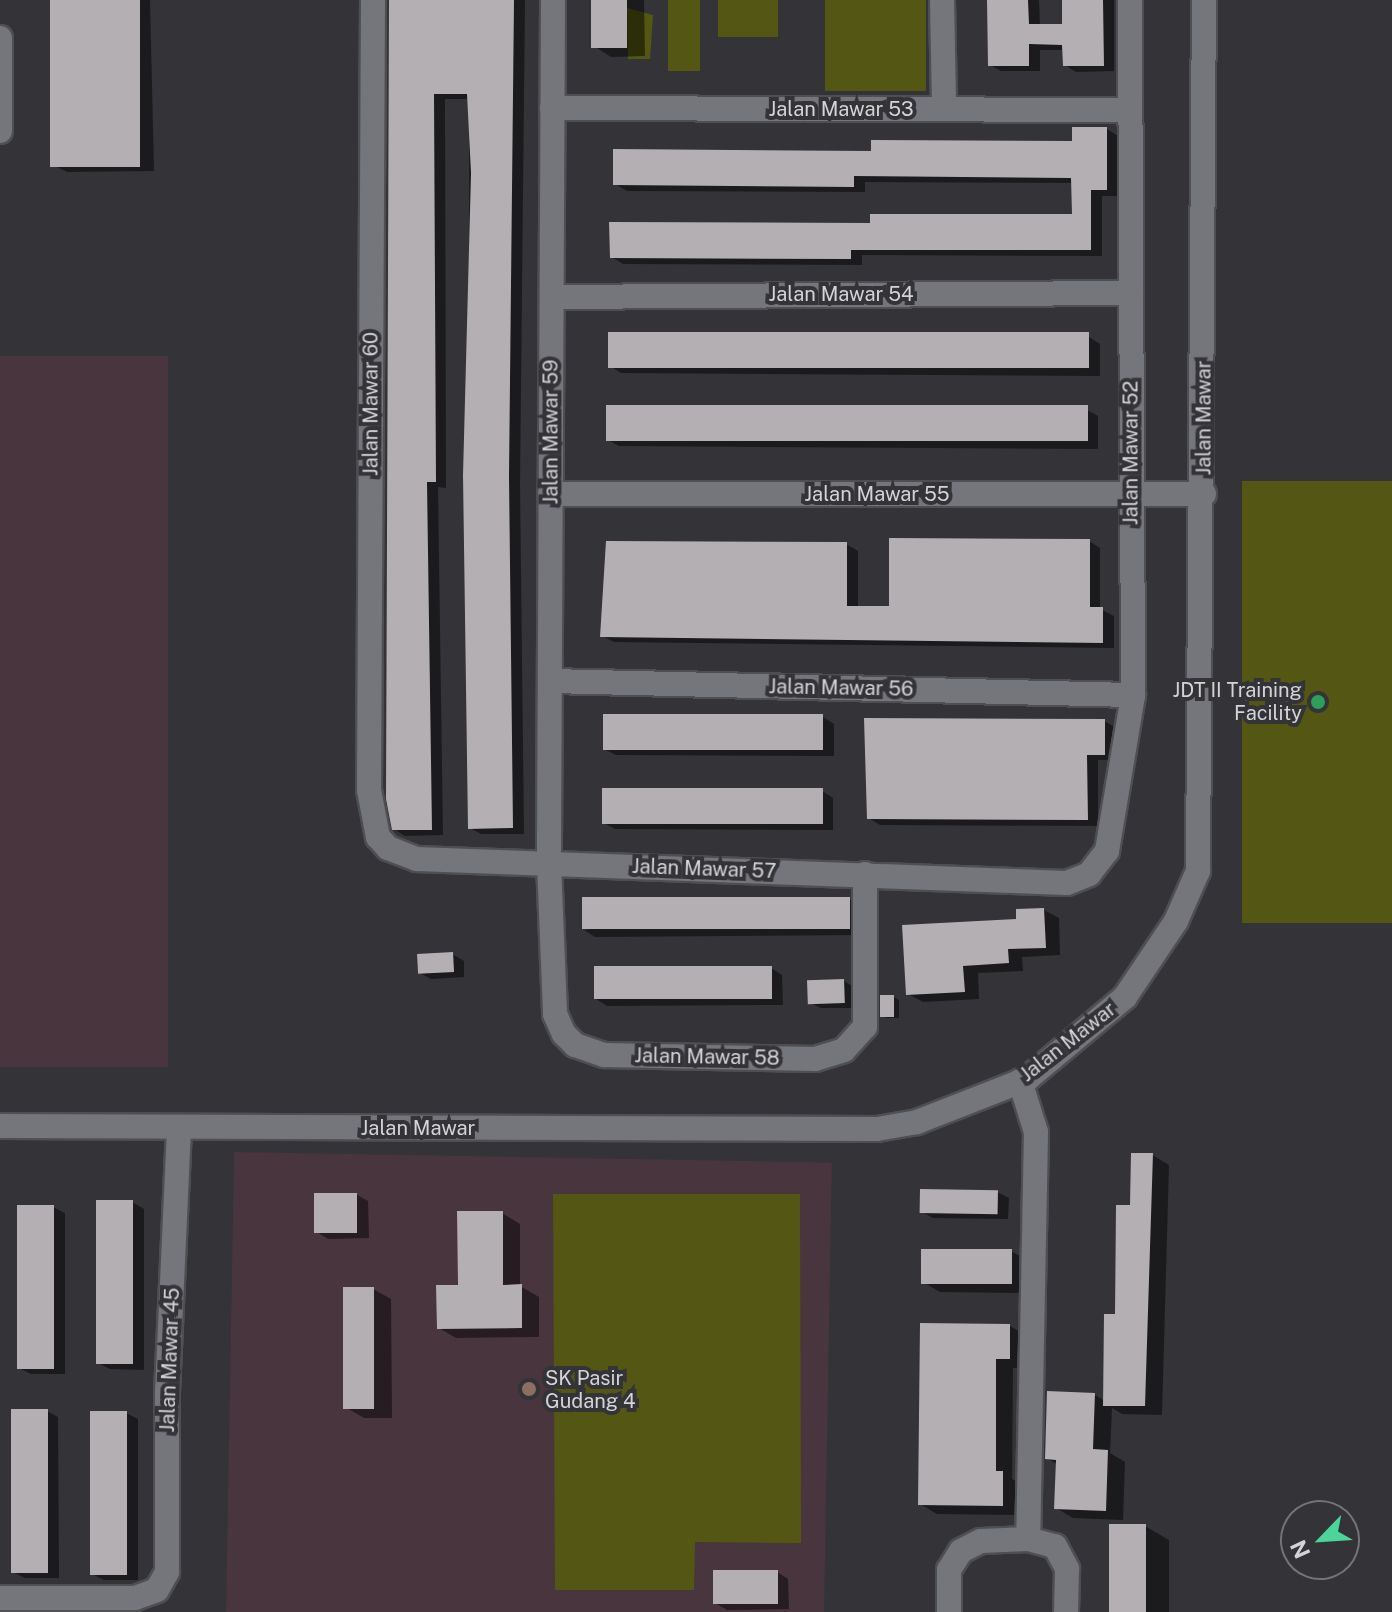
<!DOCTYPE html>
<html>
<head>
<meta charset="utf-8">
<style>
  body { margin:0 }
  #map { position:relative; width:1392px; height:1612px; overflow:hidden; background:#333338; font-family:"Public Sans",sans-serif }
  div>[style] { position:absolute }
  .education>* { inset:0; background:#48353e; transform-origin:0 0 }
  .green>* { inset:0; background:#545713; transform-origin:0 0 }
  .shadow>* { inset:0; background:#0007 }
  .building>* { inset:0; background:#b4afb3; transform-origin:0 0 }
  .roads { filter:drop-shadow(2px 0 #4f4f53) drop-shadow(-2px 0 #4f4f53) drop-shadow(0 2px #4f4f53) drop-shadow(0 -2px #4f4f53) }
  .minor>* { height:24px; margin:-12px; padding:0 12px; transform-origin:12px; border-radius:12px; background:#75767b }
  .dots>* { width:22px; height:22px; translate:-50% -50%; box-sizing:border-box; border:4px solid #333338; border-radius:50% }
  span { translate:-50% -50%; white-space:nowrap; text-align:center; line-height:1.15; -webkit-text-stroke:8px #333338; paint-order:stroke }
  .street-label { font-size:20px; color:#d4d4d7 }
  .poi-label { font-size:20px; color:#d4d4d7 }
  .right { translate:-100% -50%; text-align:right }
  .left { translate:0 -50%; text-align:left }
  .north { position:absolute; left:1280px; top:1500px; width:80px; height:80px; box-sizing:border-box; background:#333338; border:2px solid #737378; border-radius:50%; rotate:245deg; font-size:22px; font-weight:700; line-height:32px; text-align:center; color:#d4d4d7 }
  .north::after { content:''; display:block; margin:auto; width:28px; height:36px; background:#4cd49b; clip-path:polygon(50% 0,100% 100%,50% 72%,0 100%) }
</style>
</head>
<body>
<div id="map">
  <div class="education">
    <i style="left:0;top:356px;width:168px;height:711px"></i>
    <i style="left:234px;top:1152px;width:598px;height:460px;rotate:1deg"></i>
  </div>
  <div class="green">
    <i style="left:668px;top:0;width:32px;height:71px"></i>
    <i style="left:718px;top:0;width:60px;height:37px"></i>
    <i style="left:825px;top:0;width:101px;height:91px"></i>
    <i style="clip-path:polygon(627px 8px,653px 15px,650px 59px,628px 59px)"></i>
    <i style="left:1242px;top:481px;width:150px;height:442px"></i>
    <i style="clip-path:polygon(553px 1194px,800px 1194px,801px 1543px,695px 1542px,694px 1590px,555px 1590px)"></i>
    <i style="left:12px;top:1608px;width:129px;height:4px"></i>
  </div>
  <div class="shadow">
    <i style="clip-path:polygon(52px 0,150px 0,154px 171px,67px 172px,55px 166px)"></i>
    <i style="clip-path:polygon(392px 0,525px 0,520px 484px,524px 834px,481px 834px,470px 828px,469px 99px,445px 99px,446px 488px,438px 487px,443px 835px,405px 836px,394px 829px)"></i>
    <i style="clip-path:polygon(593px 0,644px 0,645px 56px,611px 57px,594px 46px)"></i>
    <i style="clip-path:polygon(989px 0,1039px 0,1040px 26px,1064px 26px,1064px 0,1114px 0,1114px 71px,1076px 72px,1065px 65px,1064px 50px,1040px 50px,1040px 71px,1001px 71px,990px 65px)"></i>
    <i style="clip-path:polygon(1107px 129px,1118px 136px,1119px 196px,1102px 196px,1102px 256px,862px 255px,862px 265px,623px 264px,612px 257px,872px 225px,1074px 216px,1074px 183px,865px 182px,865px 192px,627px 191px,615px 184px,873px 153px,1074px 143px)"></i>
    <i style="clip-path:polygon(1089px 337px,1100px 344px,1100px 376px,621px 373px,610px 366px)"></i>
    <i style="clip-path:polygon(1087px 410px,1098px 416px,1098px 449px,619px 446px,608px 440px)"></i>
    <i style="clip-path:polygon(1089px 541px,1100px 548px,1100px 609px,1114px 616px,1114px 648px,614px 642px,602px 636px,846px 544px,858px 551px,858px 608px,891px 608px)"></i>
    <i style="clip-path:polygon(823px 717px,834px 724px,834px 756px,616px 755px,604px 749px)"></i>
    <i style="clip-path:polygon(1104px 721px,1115px 727px,1116px 760px,1098px 760px,1098px 826px,880px 825px,869px 818px)"></i>
    <i style="clip-path:polygon(822px 791px,833px 798px,833px 830px,615px 829px,604px 823px)"></i>
    <i style="clip-path:polygon(849px 899px,860px 905px,861px 935px,595px 937px,584px 930px)"></i>
    <i style="clip-path:polygon(1044px 910px,1059px 918px,1060px 955px,1022px 957px,1023px 971px,978px 973px,979px 999px,923px 1002px,908px 994px)"></i>
    <i style="clip-path:polygon(452px 954px,464px 961px,464px 977px,431px 979px,420px 973px)"></i>
    <i style="clip-path:polygon(771px 968px,782px 975px,783px 1005px,607px 1006px,596px 999px)"></i>
    <i style="clip-path:polygon(844px 981px,855px 988px,855px 1008px,821px 1008px,809px 1002px)"></i>
    <i style="clip-path:polygon(894px 997px,899px 1000px,899px 1018px,887px 1018px,882px 1016px)"></i>
    <i style="clip-path:polygon(1152px 1155px,1169px 1165px,1162px 1415px,1122px 1414px,1112px 1408px,1110px 1453px,1125px 1462px,1123px 1520px,1073px 1518px,1056px 1508px,1058px 1465px,1047px 1458px,1095px 1395px,1105px 1401px,1132px 1207px)"></i>
    <i style="clip-path:polygon(997px 1192px,1009px 1198px,1008px 1219px,933px 1218px,922px 1212px)"></i>
    <i style="clip-path:polygon(357px 1195px,368px 1201px,369px 1238px,328px 1239px,317px 1232px)"></i>
    <i style="clip-path:polygon(132px 1202px,144px 1209px,144px 1370px,110px 1369px,98px 1363px)"></i>
    <i style="clip-path:polygon(53px 1207px,65px 1213px,65px 1374px,31px 1374px,19px 1368px)"></i>
    <i style="clip-path:polygon(502px 1213px,520px 1224px,520px 1286px,539px 1297px,539px 1337px,456px 1338px,439px 1328px)"></i>
    <i style="clip-path:polygon(1011px 1251px,1029px 1261px,1028px 1293px,940px 1292px,923px 1282px)"></i>
    <i style="clip-path:polygon(373px 1289px,391px 1299px,392px 1418px,364px 1418px,347px 1408px)"></i>
    <i style="clip-path:polygon(1010px 1326px,1027px 1336px,1027px 1368px,1013px 1368px,1012px 1479px,1020px 1483px,1020px 1515px,937px 1514px,920px 1504px)"></i>
    <i style="clip-path:polygon(47px 1411px,58px 1417px,59px 1578px,25px 1578px,13px 1572px)"></i>
    <i style="clip-path:polygon(126px 1413px,138px 1419px,138px 1580px,104px 1580px,92px 1574px)"></i>
    <i style="clip-path:polygon(1145px 1526px,1169px 1540px,1169px 1612px,1111px 1612px)"></i>
    <i style="clip-path:polygon(777px 1572px,788px 1579px,789px 1609px,727px 1610px,715px 1603px)"></i>
  </div>
  <div class="building">
    <i style="left:50px;top:0;width:90px;height:167px"></i>
    <i style="clip-path:polygon(389px 0,514px 0,509px 476px,513px 828px,468px 829px,463px 475px,471px 173px,467px 94px,434px 94px,436px 482px,427px 482px,432px 830px,392px 830px,386px 799px)"></i>
    <i style="left:591px;top:0;width:36px;height:48px"></i>
    <i style="clip-path:polygon(987px 0,1028px 0,1029px 24px,1062px 24px,1062px 0,1103px 0,1104px 66px,1063px 66px,1062px 45px,1029px 44px,1029px 66px,988px 66px)"></i>
    <i style="clip-path:polygon(1072px 127px,1107px 127px,1107px 190px,1091px 190px,1091px 250px,851px 250px,851px 259px,610px 258px,609px 222px,870px 223px,870px 214px,1072px 214px,1071px 178px,854px 176px,854px 187px,613px 185px,613px 149px,871px 151px,871px 140px,1072px 141px)"></i>
    <i style="left:608px;top:332px;width:481px;height:36px"></i>
    <i style="left:606px;top:405px;width:482px;height:36px"></i>
    <i style="clip-path:polygon(889px 538px,1090px 539px,1090px 607px,1103px 607px,1103px 643px,600px 637px,606px 541px,847px 542px,847px 606px,889px 606px)"></i>
    <i style="left:603px;top:714px;width:220px;height:36px"></i>
    <i style="clip-path:polygon(864px 718px,1105px 719px,1105px 755px,1087px 755px,1088px 820px,867px 819px)"></i>
    <i style="left:602px;top:788px;width:221px;height:36px"></i>
    <i style="left:850px;top:897px;width:32px;height:268px;rotate:90deg"></i>
    <i style="clip-path:polygon(1044px 908px,1046px 948px,1008px 949px,1009px 963px,963px 966px,965px 992px,906px 995px,902px 925px,1016px 919px,1016px 909px)"></i>
    <i style="left:453px;top:952px;width:20px;height:36px;rotate:87deg"></i>
    <i style="left:772px;top:966px;width:33px;height:178px;rotate:90deg"></i>
    <i style="left:844px;top:979px;width:24px;height:37px;rotate:88deg"></i>
    <i style="left:880px;top:995px;width:14px;height:22px"></i>
    <i style="clip-path:polygon(1131px 1153px,1153px 1153px,1145px 1406px,1103px 1406px,1104px 1314px,1115px 1314px,1116px 1205px,1130px 1205px)"></i>
    <i style="left:920px;top:1189px;width:78px;height:24px;rotate:1deg"></i>
    <i style="left:314px;top:1193px;width:43px;height:40px"></i>
    <i style="left:96px;top:1200px;width:37px;height:164px"></i>
    <i style="left:17px;top:1205px;width:37px;height:164px"></i>
    <i style="clip-path:polygon(457px 1211px,503px 1211px,503px 1285px,522px 1284px,522px 1328px,437px 1329px,436px 1285px,458px 1285px)"></i>
    <i style="left:921px;top:1249px;width:91px;height:35px"></i>
    <i style="left:343px;top:1287px;width:31px;height:122px"></i>
    <i style="clip-path:polygon(920px 1323px,1010px 1324px,1010px 1359px,996px 1359px,996px 1471px,1003px 1471px,1003px 1506px,918px 1505px)"></i>
    <i style="clip-path:polygon(1047px 1391px,1095px 1393px,1093px 1449px,1108px 1450px,1106px 1511px,1054px 1509px,1056px 1460px,1045px 1459px)"></i>
    <i style="left:11px;top:1409px;width:37px;height:164px"></i>
    <i style="left:90px;top:1411px;width:37px;height:164px"></i>
    <i style="left:1109px;top:1524px;width:37px;height:88px"></i>
    <i style="left:713px;top:1570px;width:65px;height:34px"></i>
  </div>
  <div class="roads">
    <div class="minor">
      <i style="left:373px;top:0;width:790px;rotate:90.29deg"></i>
      <i style="left:369px;top:790px;width:48px;rotate:79.2deg"></i>
      <i style="left:378px;top:837px;width:15px;rotate:48deg"></i>
      <i style="left:388px;top:848px;width:31px;rotate:21deg"></i>
      <i style="left:417px;top:859px;width:650px;rotate:2.11deg"></i>
      <i style="left:1067px;top:883px;width:24px;rotate:-22deg"></i>
      <i style="left:1089px;top:874px;width:29px;rotate:-52deg"></i>
      <i style="left:1107px;top:851px;width:158px;rotate:-80.5deg"></i>
      <i style="left:1133px;top:695px;width:695px;rotate:-90.25deg"></i>
      <i style="left:553px;top:0;width:863px;rotate:90.27deg"></i>
      <i style="left:549px;top:863px;width:151px;rotate:87.7deg"></i>
      <i style="left:555px;top:1014px;width:22px;rotate:66deg"></i>
      <i style="left:564px;top:1034px;width:16px;rotate:45deg"></i>
      <i style="left:575px;top:1045px;width:31px;rotate:19deg"></i>
      <i style="left:604px;top:1055px;width:211px;rotate:1.1deg"></i>
      <i style="left:815px;top:1059px;width:30px;rotate:-17deg"></i>
      <i style="left:844px;top:1050px;width:31px;rotate:-48deg"></i>
      <i style="left:865px;top:1027px;width:153px;rotate:-90deg"></i>
      <i style="left:942px;top:0;width:109px;rotate:88.9deg"></i>
      <i style="left:0;top:38px;width:93px;rotate:90deg"></i>
      <i style="left:552px;top:108px;width:578px;rotate:0.2deg"></i>
      <i style="left:552px;top:297px;width:578px;rotate:-0.4deg"></i>
      <i style="left:550px;top:494px;width:654px"></i>
      <i style="left:550px;top:681px;width:583px;rotate:1.38deg"></i>
      <i style="left:1020px;top:1081px;width:53px;rotate:72.6deg"></i>
      <i style="left:1036px;top:1132px;width:407px;rotate:91.1deg"></i>
      <i style="left:0;top:1126px;width:877px;rotate:0.2deg"></i>
      <i style="left:877px;top:1129px;width:41px;rotate:-9.9deg"></i>
      <i style="left:917px;top:1122px;width:118px;rotate:-21.4deg"></i>
      <i style="left:1027px;top:1079px;width:128px;rotate:-39.9deg"></i>
      <i style="left:1125px;top:997px;width:92px;rotate:-56.1deg"></i>
      <i style="left:1176px;top:921px;width:55px;rotate:-66.3deg"></i>
      <i style="left:1198px;top:871px;width:871px;rotate:-89.61deg"></i>
      <i style="left:0;top:1598px;width:135px"></i>
      <i style="left:135px;top:1598px;width:23px;rotate:-20deg"></i>
      <i style="left:157px;top:1590px;width:21px;rotate:-61deg"></i>
      <i style="left:167px;top:1572px;width:179px;rotate:-90deg"></i>
      <i style="left:167px;top:1393px;width:266px;rotate:-87.4deg"></i>
      <i style="left:949px;top:1612px;width:42px;rotate:-90deg"></i>
      <i style="left:949px;top:1570px;width:22px;rotate:-58deg"></i>
      <i style="left:961px;top:1551px;width:22px;rotate:-27deg"></i>
      <i style="left:981px;top:1541px;width:47px;rotate:-2.4deg"></i>
      <i style="left:1028px;top:1539px;width:28px;rotate:15deg"></i>
      <i style="left:1055px;top:1546px;width:26px;rotate:62deg"></i>
      <i style="left:1067px;top:1569px;width:43px;rotate:91.3deg"></i>
    </div>
  </div>
  <div class="dots">
    <i style="left:1318px;top:702px;background:#2e9e5b"></i>
    <i style="left:529px;top:1389px;background:#8d6e63"></i>
  </div>
  <div class="street-label">
    <span style="left:841px;top:109px">Jalan Mawar 53</span>
    <span style="left:841px;top:294px">Jalan Mawar 54</span>
    <span style="left:371px;top:404px;rotate:-90deg">Jalan Mawar 60</span>
    <span style="left:1204px;top:418px;rotate:-90deg">Jalan Mawar</span>
    <span style="left:551px;top:432px;rotate:-90deg">Jalan Mawar 59</span>
    <span style="left:1131px;top:453px;rotate:-90deg">Jalan Mawar 52</span>
    <span style="left:877px;top:494px">Jalan Mawar 55</span>
    <span style="left:841px;top:688px;rotate:1deg">Jalan Mawar 56</span>
    <span style="left:704px;top:869px;rotate:2deg">Jalan Mawar 57</span>
    <span style="left:1068px;top:1042px;rotate:-38deg">Jalan Mawar</span>
    <span style="left:707px;top:1057px;rotate:1deg">Jalan Mawar 58</span>
    <span style="left:418px;top:1128px">Jalan Mawar</span>
    <span style="left:170px;top:1360px;rotate:-88deg">Jalan Mawar 45</span>
  </div>
  <div class="poi-label">
    <span class="right" style="left:1302px;top:702px">JDT II Training<br>Facility</span>
    <span class="left" style="left:545px;top:1390px">SK Pasir<br>Gudang 4</span>
  </div>
  <div class="north">N</div>
</div>
</body>
</html>
